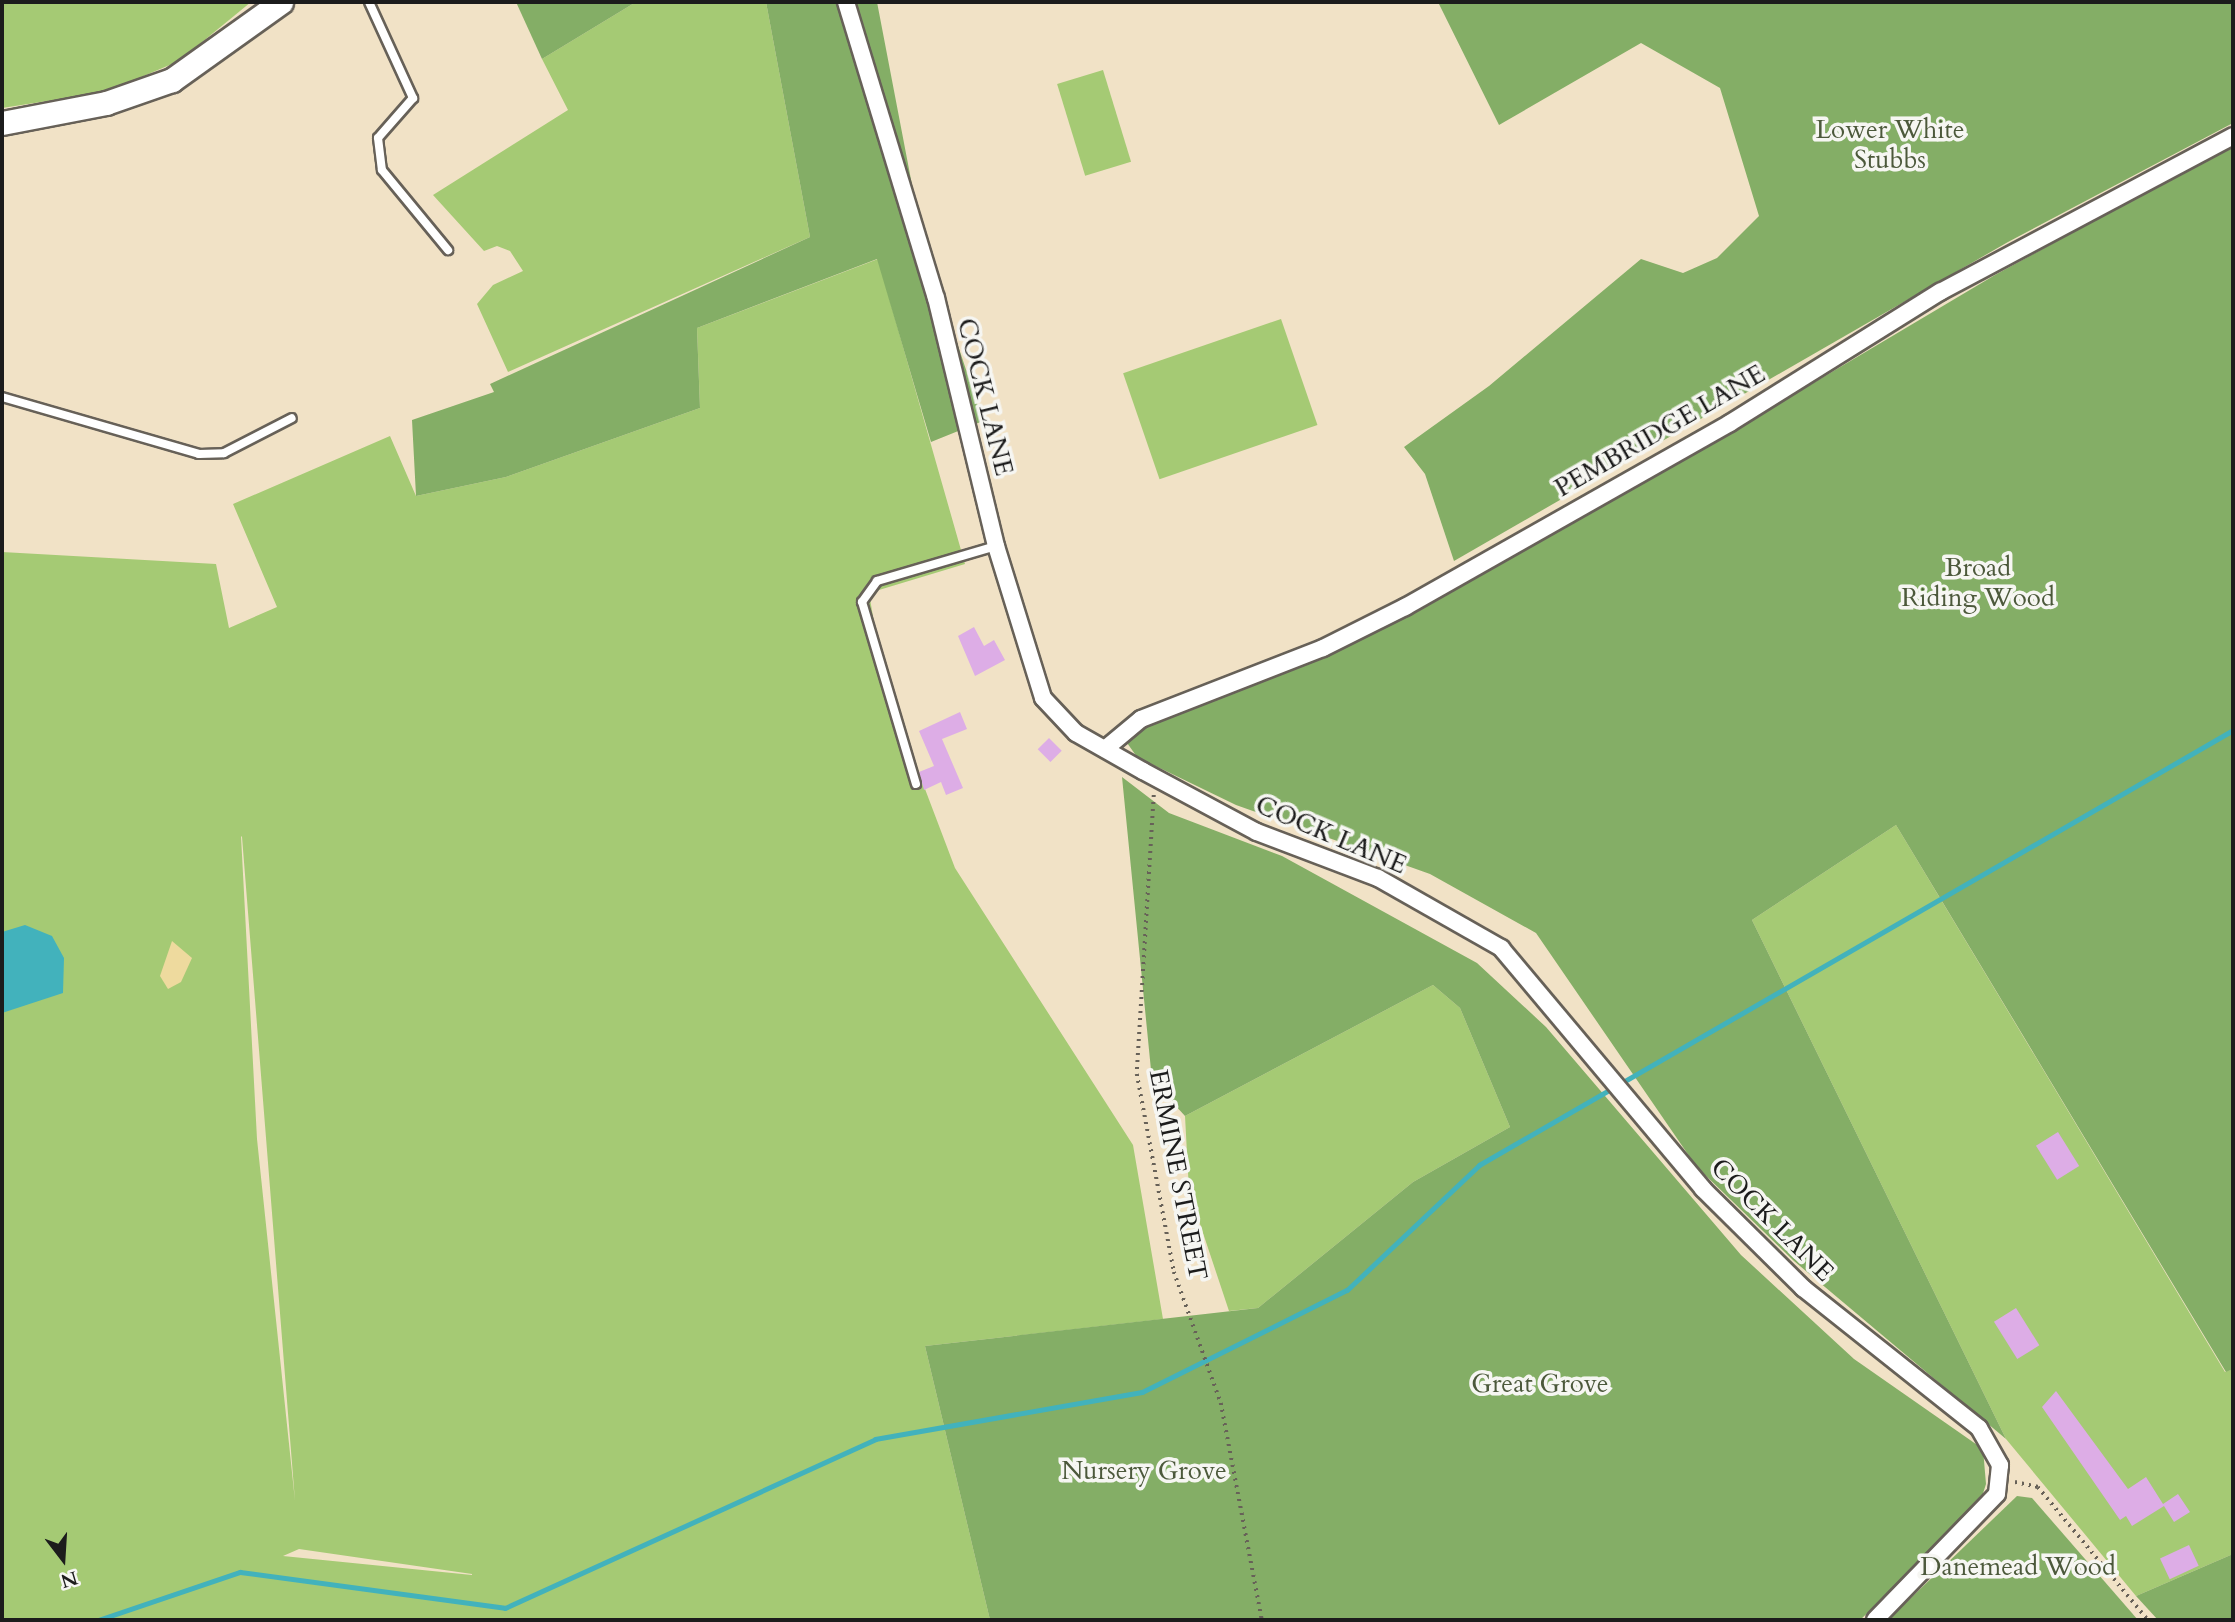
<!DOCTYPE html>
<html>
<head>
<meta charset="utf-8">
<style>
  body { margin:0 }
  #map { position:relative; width:2235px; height:1622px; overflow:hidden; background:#f1e2c6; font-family:Cardo,serif }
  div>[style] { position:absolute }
  .green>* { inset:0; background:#a5ca74; transform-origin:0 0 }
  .forest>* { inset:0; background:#84ae66 }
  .sand>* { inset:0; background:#eeda9e }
  .water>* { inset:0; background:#42b2bc }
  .stream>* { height:5px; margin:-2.5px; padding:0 2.5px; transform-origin:2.5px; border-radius:2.5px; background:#42b2bc }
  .building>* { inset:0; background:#ddade6; transform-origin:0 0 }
  .path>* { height:3.5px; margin-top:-1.75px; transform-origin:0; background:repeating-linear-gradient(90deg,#676158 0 2px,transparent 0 7px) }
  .roads { filter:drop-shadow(2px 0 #676158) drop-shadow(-2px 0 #676158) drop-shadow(0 2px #676158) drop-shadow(0 -2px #676158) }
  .lane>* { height:8px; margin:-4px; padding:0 4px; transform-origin:4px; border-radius:4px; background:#fff }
  .street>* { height:16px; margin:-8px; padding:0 8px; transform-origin:8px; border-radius:8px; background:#fff }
  .secondary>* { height:23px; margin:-11.5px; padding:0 11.5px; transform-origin:11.5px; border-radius:11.5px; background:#fff }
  span { translate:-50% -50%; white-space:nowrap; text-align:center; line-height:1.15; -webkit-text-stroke:7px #f6f6f2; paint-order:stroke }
  .park-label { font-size:26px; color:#4c593b }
  .street-label { font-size:26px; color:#1c1c1c }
  .frame { position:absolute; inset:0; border:4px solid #1c1c1c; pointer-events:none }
  .north { position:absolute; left:28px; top:1524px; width:70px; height:70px; -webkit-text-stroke:5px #f6f6f2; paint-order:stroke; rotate:163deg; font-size:19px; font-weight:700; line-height:28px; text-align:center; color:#1c1c1c }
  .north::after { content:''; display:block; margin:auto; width:24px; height:32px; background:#1c1c1c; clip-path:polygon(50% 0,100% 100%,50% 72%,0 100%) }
</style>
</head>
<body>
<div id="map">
  <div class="green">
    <i style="clip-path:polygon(2px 2px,251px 2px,179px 61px,106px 92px,2px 108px)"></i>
    <i style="clip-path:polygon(636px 2px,766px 2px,810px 237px,508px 372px,477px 304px,493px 285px,523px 271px,510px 251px,497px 246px,484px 251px,433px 195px,568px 110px,542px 59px)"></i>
    <i style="left:1103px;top:70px;width:96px;height:48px;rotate:73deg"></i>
    <i style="clip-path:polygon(evenodd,878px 259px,965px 564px,869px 593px,884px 681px,955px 868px,1133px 1145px,1163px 1319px,925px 1346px,990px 1620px,2px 1620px,2px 552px,216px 564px,229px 628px,277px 607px,233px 504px,390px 436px,416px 496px,506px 477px,700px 408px,697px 328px,878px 259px,241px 836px,242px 837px,295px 1501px,257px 1139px,241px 836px,878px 259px,299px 1549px,472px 1574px,472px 1575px,283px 1556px,299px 1549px)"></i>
    <i style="left:1281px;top:319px;width:112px;height:167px;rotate:71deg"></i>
    <i style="clip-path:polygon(1896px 825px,2225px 1372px,2233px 1369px,2233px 1554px,2136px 1596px,2006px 1439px,1752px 920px)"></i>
    <i style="clip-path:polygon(1433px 985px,1460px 1008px,1510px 1127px,1413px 1182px,1258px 1308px,1229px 1311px,1189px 1191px,1185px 1116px)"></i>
  </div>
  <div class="forest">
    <i style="clip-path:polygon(516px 2px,636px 2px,542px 59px)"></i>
    <i style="clip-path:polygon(766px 2px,877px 2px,922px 237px,983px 421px,931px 442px,877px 259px,697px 328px,700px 408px,506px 477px,416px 496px,412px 420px,494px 392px,490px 384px,810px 237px)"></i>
    <i style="clip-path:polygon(1438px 2px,2233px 2px,2233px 123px,2008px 242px,1454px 561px,1425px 474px,1404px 447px,1489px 386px,1641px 259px,1683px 273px,1717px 258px,1759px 216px,1720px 88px,1641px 43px,1499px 125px)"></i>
    <i style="clip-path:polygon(2233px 145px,2233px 1369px,2226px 1372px,1896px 825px,1752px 920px,2006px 1439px,1794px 1261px,1696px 1166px,1536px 933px,1430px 874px,1236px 805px,1137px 757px,1125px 740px,1132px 730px,1508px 554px,1699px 451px,1995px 275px)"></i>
    <i style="clip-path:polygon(1122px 777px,1169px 813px,1282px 856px,1477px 963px,1546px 1027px,1741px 1255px,1854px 1359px,1983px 1449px,1986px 1484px,1978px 1509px,1860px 1620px,990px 1620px,925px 1346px,1258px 1308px,1413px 1182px,1510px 1127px,1460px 1008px,1433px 985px,1185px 1116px,1152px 1080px)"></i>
    <i style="clip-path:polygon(2017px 1496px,2032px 1498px,2138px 1620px,1888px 1620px)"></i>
    <i style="clip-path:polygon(2233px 1554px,2233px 1620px,2158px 1620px,2136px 1596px)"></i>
  </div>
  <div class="sand">
    <i style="clip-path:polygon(172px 941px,192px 958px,181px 982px,168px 989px,160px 976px)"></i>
  </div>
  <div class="water">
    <i style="clip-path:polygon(25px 925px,52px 936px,64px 958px,63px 993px,2px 1013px,2px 932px)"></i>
  </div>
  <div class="stream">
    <i style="left:98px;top:1620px;width:150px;rotate:-18.7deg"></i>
    <i style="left:240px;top:1572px;width:267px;rotate:7.7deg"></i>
    <i style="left:505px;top:1608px;width:407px;rotate:-24.5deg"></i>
    <i style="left:875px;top:1439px;width:271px;rotate:-10deg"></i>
    <i style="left:1142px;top:1392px;width:229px;rotate:-26.5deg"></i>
    <i style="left:1347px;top:1290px;width:182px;rotate:-43.4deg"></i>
    <i style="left:1479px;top:1165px;width:870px;rotate:-29.98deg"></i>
  </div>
  <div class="building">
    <i style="clip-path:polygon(974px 627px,984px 646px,994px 640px,1005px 660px,975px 676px,958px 636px)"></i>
    <i style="clip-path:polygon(960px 712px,967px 729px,942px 739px,963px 788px,946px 795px,941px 782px,924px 790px,919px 772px,934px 766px,919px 731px)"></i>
    <i style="left:1049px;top:738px;width:18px;height:16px;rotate:45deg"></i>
    <i style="left:2058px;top:1132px;width:40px;height:26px;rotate:58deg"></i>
    <i style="left:2016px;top:1308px;width:44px;height:26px;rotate:58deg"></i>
    <i style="clip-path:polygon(2056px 1391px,2128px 1489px,2146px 1477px,2163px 1504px,2178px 1494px,2190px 1512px,2174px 1522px,2164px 1506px,2132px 1526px,2126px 1516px,2120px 1520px,2042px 1407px)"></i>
    <i style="left:2189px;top:1545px;width:23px;height:32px;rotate:65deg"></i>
  </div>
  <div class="path">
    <i style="left:1154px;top:795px;width:280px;rotate:93.5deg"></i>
    <i style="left:1137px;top:1074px;width:201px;rotate:79.4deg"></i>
    <i style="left:1174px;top:1272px;width:139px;rotate:70.3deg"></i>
    <i style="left:1221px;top:1403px;width:221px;rotate:79.3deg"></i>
    <i style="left:2015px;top:1482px;width:24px;rotate:12deg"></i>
    <i style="left:2038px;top:1487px;width:173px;rotate:50.4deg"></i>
  </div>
  <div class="roads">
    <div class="lane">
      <i style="left:369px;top:2px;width:106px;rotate:65.4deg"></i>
      <i style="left:413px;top:98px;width:53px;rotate:131.2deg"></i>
      <i style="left:378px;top:138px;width:32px;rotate:83deg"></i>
      <i style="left:382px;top:170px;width:104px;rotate:50.5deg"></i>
      <i style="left:2px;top:397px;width:205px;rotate:16.1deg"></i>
      <i style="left:199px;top:454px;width:25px;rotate:-2deg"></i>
      <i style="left:224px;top:453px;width:76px;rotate:-27.2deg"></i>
      <i style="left:916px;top:784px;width:190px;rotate:-106.5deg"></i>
      <i style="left:862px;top:602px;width:26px;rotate:-54deg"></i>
      <i style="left:877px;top:581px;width:124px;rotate:-16.4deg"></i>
    </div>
    <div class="street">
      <i style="left:846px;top:2px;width:309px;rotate:73.1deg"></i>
      <i style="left:936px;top:298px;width:255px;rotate:76.4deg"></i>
      <i style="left:996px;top:546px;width:159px;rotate:72.8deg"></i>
      <i style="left:1043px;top:698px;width:48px;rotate:46.7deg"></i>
      <i style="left:1076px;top:733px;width:77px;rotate:29.6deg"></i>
      <i style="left:1143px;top:771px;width:129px;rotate:28.2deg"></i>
      <i style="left:1257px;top:832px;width:129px;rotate:20.8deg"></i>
      <i style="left:1378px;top:878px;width:142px;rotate:29.6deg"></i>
      <i style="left:1501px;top:948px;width:314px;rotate:50deg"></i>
      <i style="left:1703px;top:1189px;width:141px;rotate:44.7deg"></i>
      <i style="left:1803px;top:1288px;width:225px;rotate:38.5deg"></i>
      <i style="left:1979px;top:1428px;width:43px;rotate:60.4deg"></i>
      <i style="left:2000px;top:1465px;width:29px;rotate:96deg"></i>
      <i style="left:1997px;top:1494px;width:175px;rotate:134.1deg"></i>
      <i style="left:1105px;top:749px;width:47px;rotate:-39.8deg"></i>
      <i style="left:1141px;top:719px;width:195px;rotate:-21.3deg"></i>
      <i style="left:1323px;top:648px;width:92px;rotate:-26.6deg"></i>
      <i style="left:1405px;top:607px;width:373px;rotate:-29.5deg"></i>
      <i style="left:1730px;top:423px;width:248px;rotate:-32deg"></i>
      <i style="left:1940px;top:292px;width:332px;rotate:-28deg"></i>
    </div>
    <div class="secondary">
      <i style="left:2px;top:123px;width:106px;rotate:-10.9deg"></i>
      <i style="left:106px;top:103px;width:70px;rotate:-19.2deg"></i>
      <i style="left:172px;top:80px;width:134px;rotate:-35.6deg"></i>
    </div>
  </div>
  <div class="park-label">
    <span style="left:1890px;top:145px">Lower White<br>Stubbs</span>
    <span style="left:1978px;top:583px">Broad<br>Riding Wood</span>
    <span style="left:1540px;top:1384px">Great Grove</span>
    <span style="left:1144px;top:1471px">Nursery Grove</span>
    <span style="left:2018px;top:1567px">Danemead Wood</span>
  </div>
  <div class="street-label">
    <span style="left:985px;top:397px;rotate:76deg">COCK LANE</span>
    <span style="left:1660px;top:431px;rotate:-30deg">PEMBRIDGE LANE</span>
    <span style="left:1331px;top:835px;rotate:23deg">COCK LANE</span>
    <span style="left:1178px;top:1175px;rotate:79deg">ERMINE STREET</span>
    <span style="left:1772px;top:1220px;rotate:45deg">COCK LANE</span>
  </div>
  <div class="frame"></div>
  <div class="north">N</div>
</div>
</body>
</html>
